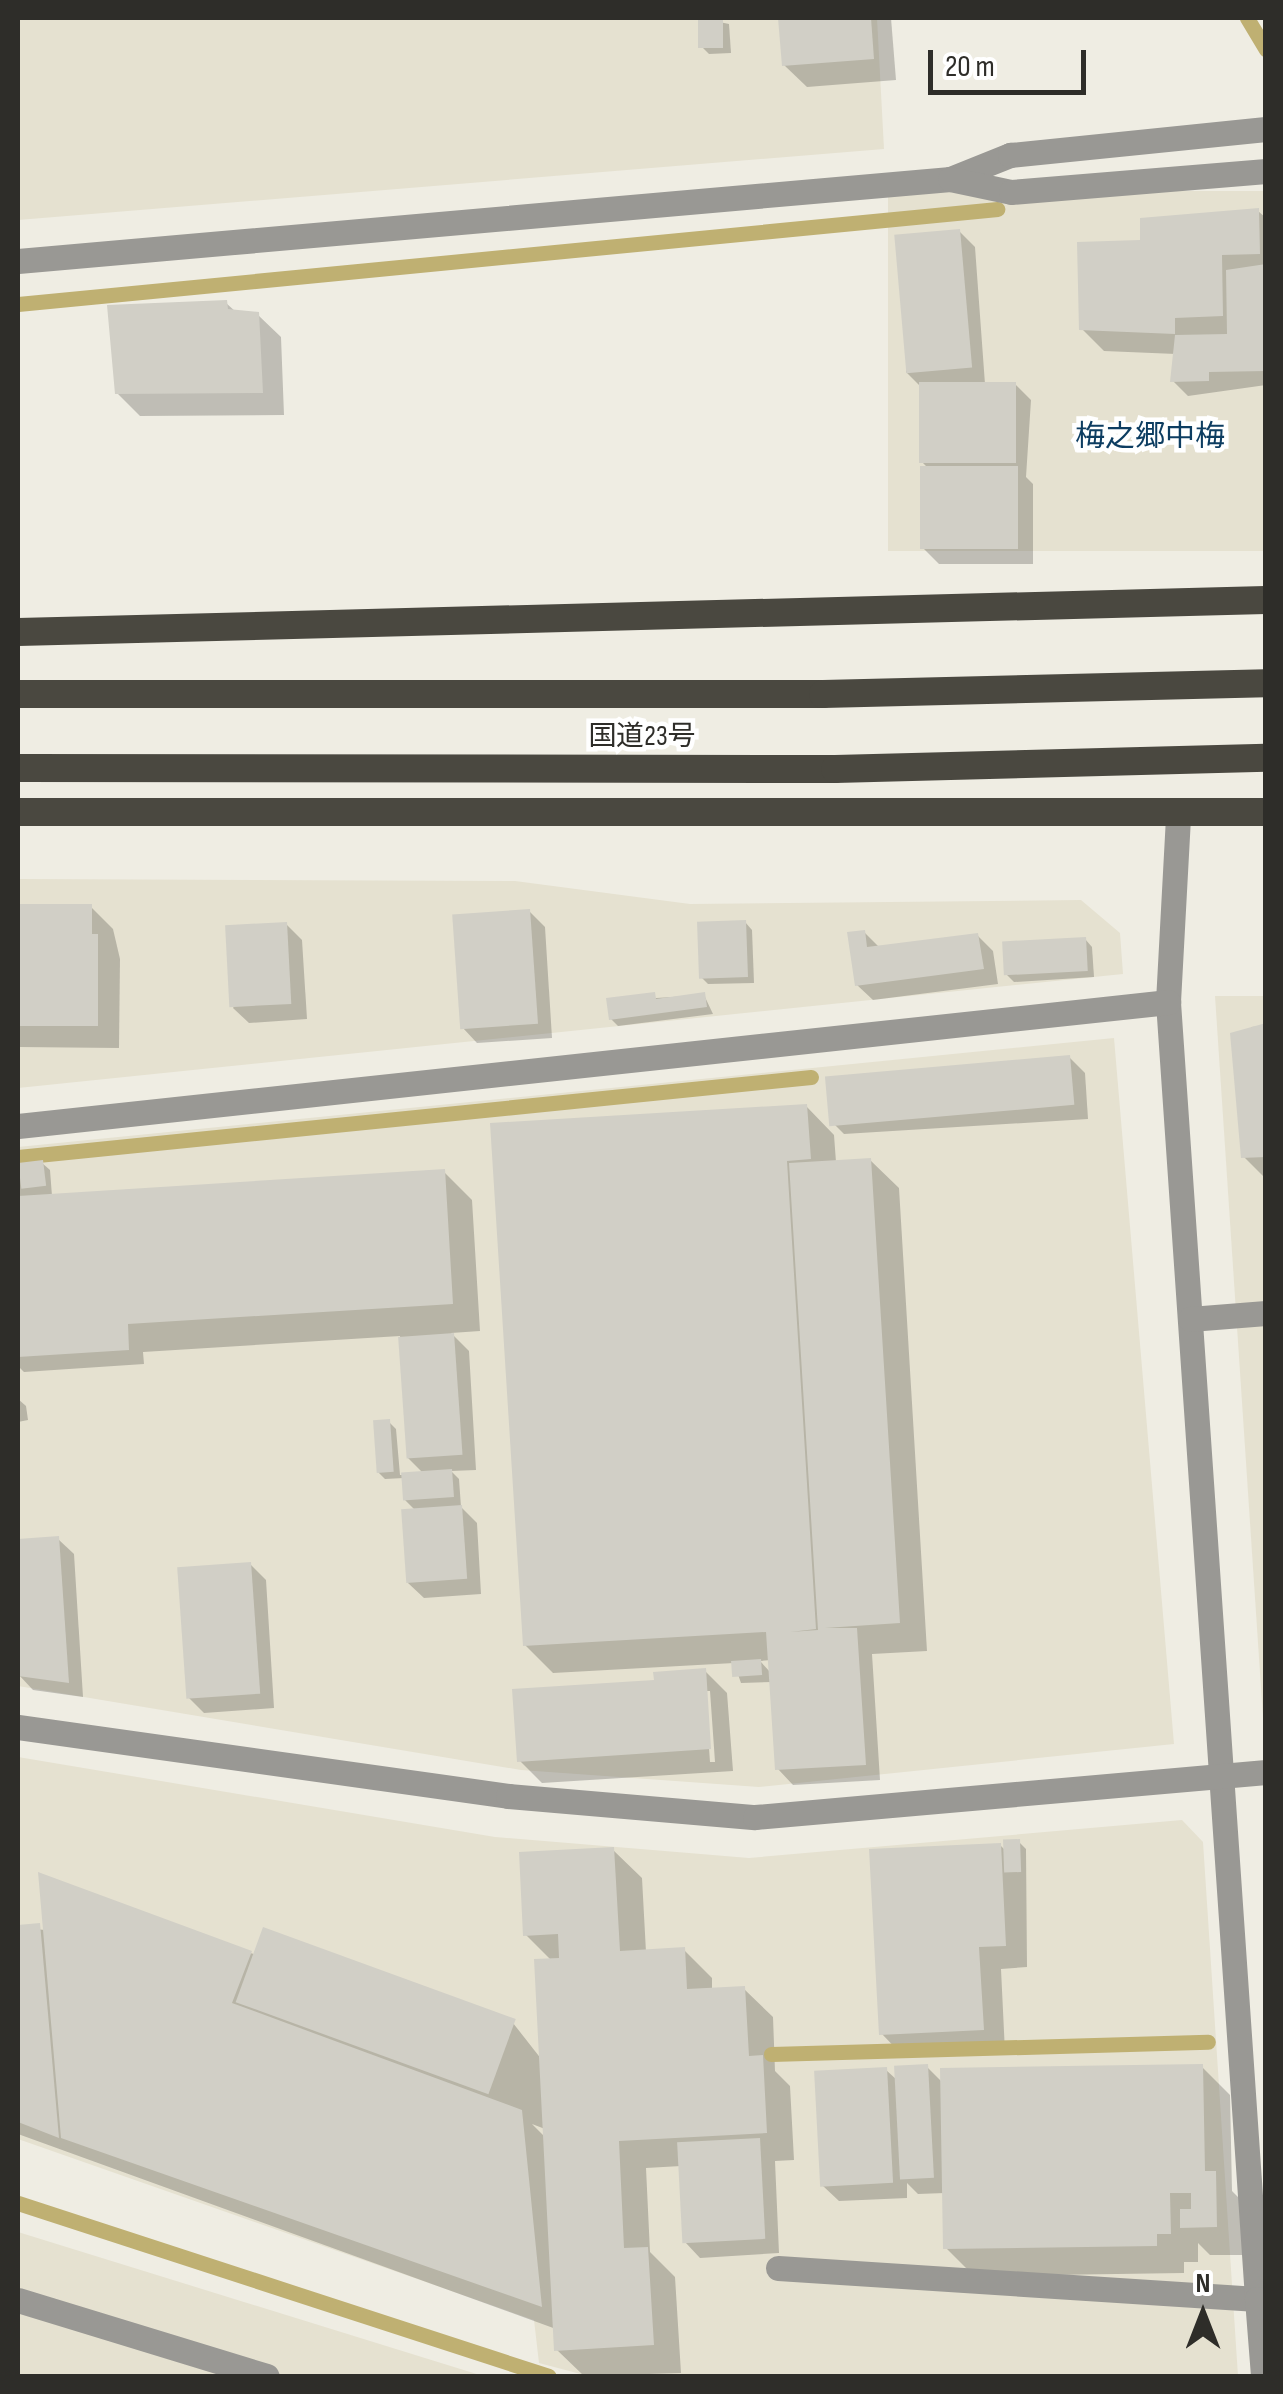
<!DOCTYPE html>
<html>
<head>
<meta charset="utf-8">
<style>
  body { margin:0 }
  #map { position:relative; width:1283px; height:2394px; overflow:hidden; background:#efede3; font-family:"Sofia Sans Condensed","Noto Sans JP",sans-serif }
  div>[style] { position:absolute }
  .built>* { inset:0; background:#e5e1d0; transform-origin:0 0 }
  .shadow>* { inset:0; background:#0003 }
  .stream>* { height:15px; margin:-7.5px; padding:0 7.5px; transform-origin:7.5px; border-radius:7.5px; background:#bfb072 }
  .building>* { inset:0; background:#d1cfc6; transform-origin:0 0 }
  .service>* { height:25px; margin:-12.5px; padding:0 12.5px; transform-origin:12.5px; border-radius:12.5px; background:#999894 }
  .minor>* { height:25px; margin:-12.5px; padding:0 12.5px; transform-origin:12.5px; border-radius:12.5px; background:#999894 }
  .trunk>* { height:28px; margin:-14px; padding:0 14px; transform-origin:14px; border-radius:14px; background:#4a4840 }
  span { translate:-50% -50%; white-space:nowrap; text-align:center; line-height:1.15; -webkit-text-stroke:9px #fff; paint-order:stroke }
  .street-label { font-size:28px; color:#2e2d29 }
  .neighbourhood-label { font-size:30px; color:#0d3d61 }
  .frame { position:absolute; inset:0; border:20px solid #2e2d29; pointer-events:none }
  .north { position:absolute; left:1153px; top:2264px; width:100px; height:100px; -webkit-text-stroke:8px #fff; paint-order:stroke; rotate:0deg; font-size:28px; font-weight:700; line-height:40px; text-align:center; color:#2e2d29 }
  .north::after { content:''; display:block; margin:auto; width:35px; height:45px; background:#2e2d29; clip-path:polygon(50% 0,100% 100%,50% 72%,0 100%) }
  .scale { position:absolute; left:928px; top:50px; width:158px; height:45px; box-sizing:border-box; border:5px solid #2e2d29; border-top:0; padding-left:12px; font-size:30px; line-height:35px; white-space:nowrap; color:#2e2d29; -webkit-text-stroke:8px #fff; paint-order:stroke }
</style>
</head>
<body>
<div id="map">
  <div class="built">
    <i style="clip-path:polygon(18px 18px,877px 18px,884px 149px,18px 220px)"></i>
    <i style="left:1265px;top:191px;width:360px;height:377px;rotate:90deg"></i>
    <i style="clip-path:polygon(18px 879px,515px 881px,690px 904px,1081px 900px,1120px 933px,1123px 974px,18px 1088px)"></i>
    <i style="clip-path:polygon(1215px 996px,1265px 996px,1264px 1733px)"></i>
    <i style="clip-path:polygon(1114px 1038px,1174px 1744px,759px 1787px,521px 1770px,18px 1686px,18px 1147px)"></i>
    <i style="clip-path:polygon(18px 1757px,495px 1837px,749px 1858px,1182px 1820px,1203px 1842px,1238px 2376px,588px 2376px,539px 2363px,534px 2320px,18px 2139px)"></i>
    <i style="clip-path:polygon(18px 2232px,483px 2376px,18px 2376px)"></i>
  </div>
  <div class="shadow">
    <i style="clip-path:polygon(700px 18px,729px 24px,731px 53px,709px 54px,702px 47px)"></i>
    <i style="clip-path:polygon(781px 18px,891px 18px,896px 80px,807px 87px,784px 65px)"></i>
    <i style="clip-path:polygon(1258px 211px,1266px 218px,1266px 385px,1188px 396px,1173px 381px,1176px 354px,1104px 351px,1082px 329px,1142px 243px)"></i>
    <i style="clip-path:polygon(959px 231px,975px 247px,985px 384px,1015px 384px,1031px 400px,1026px 477px,1033px 484px,1033px 564px,939px 564px,923px 548px,929px 469px,922px 462px,922px 388px,906px 372px)"></i>
    <i style="clip-path:polygon(226px 303px,236px 312px,258px 315px,281px 337px,284px 415px,140px 416px,117px 393px)"></i>
    <i style="clip-path:polygon(18px 906px,91px 907px,113px 929px,120px 959px,119px 1048px,18px 1047px)"></i>
    <i style="clip-path:polygon(530px 912px,545px 927px,552px 1038px,477px 1043px,462px 1027px)"></i>
    <i style="clip-path:polygon(745px 922px,752px 930px,754px 983px,708px 984px,701px 977px)"></i>
    <i style="clip-path:polygon(286px 924px,302px 940px,307px 1019px,249px 1023px,233px 1008px)"></i>
    <i style="clip-path:polygon(864px 932px,880px 948px,978px 936px,993px 951px,998px 984px,873px 1000px,857px 985px)"></i>
    <i style="clip-path:polygon(1085px 939px,1092px 947px,1094px 977px,1014px 982px,1007px 975px)"></i>
    <i style="clip-path:polygon(704px 995px,713px 1014px,618px 1026px,611px 1019px,609px 1001px)"></i>
    <i style="clip-path:polygon(1266px 1026px,1266px 1179px,1244px 1157px,1251px 1027px)"></i>
    <i style="clip-path:polygon(1069px 1057px,1085px 1073px,1088px 1119px,844px 1134px,829px 1119px)"></i>
    <i style="clip-path:polygon(evenodd,806px 1106px,834px 1135px,836px 1162px,870px 1160px,899px 1188px,927px 1651px,872px 1654px,880px 1780px,793px 1785px,778px 1769px,772px 1682px,741px 1683px,734px 1663px,553px 1673px,525px 1645px,806px 1106px,771px 1660px,771px 1673px,760px 1661px,771px 1660px)"></i>
    <i style="clip-path:polygon(42px 1163px,50px 1170px,52px 1196px,444px 1172px,472px 1200px,480px 1331px,451px 1333px,469px 1351px,476px 1470px,451px 1471px,459px 1479px,461px 1507px,477px 1523px,481px 1594px,424px 1598px,408px 1583px,416px 1511px,405px 1500px,404px 1478px,385px 1479px,378px 1472px,389px 1422px,396px 1429px,400px 1475px,424px 1474px,408px 1458px,400px 1336px,143px 1352px,144px 1364px,24px 1372px,18px 1366px,18px 1164px)"></i>
    <i style="clip-path:polygon(18px 1399px,26px 1406px,28px 1420px,18px 1422px)"></i>
    <i style="clip-path:polygon(58px 1539px,74px 1554px,83px 1697px,33px 1690px,18px 1674px,18px 1541px)"></i>
    <i style="clip-path:polygon(250px 1564px,266px 1580px,274px 1708px,204px 1713px,188px 1697px)"></i>
    <i style="clip-path:polygon(evenodd,705px 1671px,727px 1693px,733px 1771px,542px 1783px,519px 1760px,656px 1682px,705px 1671px,705px 1691px,710px 1691px,715px 1762px,710px 1762px,705px 1691px)"></i>
    <i style="clip-path:polygon(1019px 1842px,1026px 1849px,1027px 1967px,1001px 1969px,1005px 2052px,904px 2057px,882px 2034px,1000px 1845px,1006px 1851px)"></i>
    <i style="clip-path:polygon(evenodd,613px 1850px,642px 1878px,646px 1952px,684px 1950px,712px 1978px,712px 1990px,744px 1989px,773px 2017px,775px 2071px,790px 2086px,794px 2160px,775px 2161px,779px 2253px,700px 2258px,685px 2242px,681px 2166px,646px 2168px,650px 2252px,675px 2277px,681px 2373px,584px 2376px,557px 2350px,556px 2329px,18px 2134px,18px 1927px,250px 1953px,513px 2023px,542px 2060px,552px 1961px,526px 1935px,613px 1850px,532px 2124px,545px 2129px,546px 2138px,532px 2124px)"></i>
    <i style="clip-path:polygon(927px 2067px,943px 2083px,1202px 2067px,1230px 2095px,1232px 2191px,1243px 2202px,1244px 2255px,1210px 2255px,1198px 2243px,1198px 2262px,1184px 2262px,1184px 2273px,974px 2276px,946px 2248px,945px 2193px,918px 2194px,907px 2183px,907px 2198px,839px 2201px,823px 2186px,886px 2070px,897px 2080px)"></i>
  </div>
  <div class="stream">
    <i style="left:1247px;top:18px;width:37px;rotate:59deg"></i>
    <i style="left:18px;top:304px;width:984px;rotate:-5.54deg"></i>
    <i style="left:18px;top:1157px;width:797px;rotate:-5.76deg"></i>
    <i style="left:771px;top:2054px;width:437px;rotate:-1.6deg"></i>
    <i style="left:18px;top:2203px;width:558px;rotate:18.05deg"></i>
  </div>
  <div class="building">
    <i style="left:698px;top:18px;width:25px;height:30px"></i>
    <i style="clip-path:polygon(778px 18px,871px 18px,874px 59px,782px 66px)"></i>
    <i style="clip-path:polygon(1259px 208px,1260px 254px,1222px 255px,1223px 316px,1175px 318px,1175px 334px,1079px 330px,1077px 242px,1140px 240px,1140px 218px)"></i>
    <i style="left:960px;top:229px;width:139px;height:66px;rotate:85deg"></i>
    <i style="clip-path:polygon(1266px 264px,1266px 371px,1209px 372px,1209px 381px,1170px 382px,1175px 335px,1227px 334px,1226px 270px)"></i>
    <i style="clip-path:polygon(227px 300px,228px 309px,259px 312px,263px 393px,115px 394px,107px 305px)"></i>
    <i style="left:919px;top:382px;width:97px;height:81px"></i>
    <i style="left:920px;top:466px;width:98px;height:83px"></i>
    <i style="clip-path:polygon(18px 904px,92px 904px,92px 934px,98px 934px,98px 1026px,18px 1026px)"></i>
    <i style="left:530px;top:909px;width:115px;height:78px;rotate:86deg"></i>
    <i style="left:746px;top:920px;width:57px;height:49px;rotate:88deg"></i>
    <i style="left:287px;top:922px;width:82px;height:62px;rotate:87deg"></i>
    <i style="clip-path:polygon(865px 930px,867px 947px,978px 933px,984px 969px,855px 986px,847px 932px)"></i>
    <i style="left:1086px;top:937px;width:34px;height:84px;rotate:87deg"></i>
    <i style="clip-path:polygon(655px 992px,656px 999px,705px 992px,707px 1007px,609px 1020px,606px 998px)"></i>
    <i style="clip-path:polygon(1266px 1023px,1266px 1157px,1241px 1158px,1230px 1033px)"></i>
    <i style="left:1070px;top:1055px;width:50px;height:246px;rotate:85deg"></i>
    <i style="clip-path:polygon(807px 1104px,811px 1159px,787px 1161px,816px 1629px,790px 1632px,818px 1630px,789px 1163px,871px 1158px,900px 1623px,825px 1628px,857px 1628px,866px 1765px,775px 1770px,766px 1632px,523px 1646px,490px 1123px)"></i>
    <i style="left:43px;top:1160px;width:26px;height:25px;rotate:83deg"></i>
    <i style="clip-path:polygon(445px 1169px,453px 1304px,128px 1324px,129px 1350px,18px 1357px,18px 1196px)"></i>
    <i style="left:454px;top:1333px;width:122px;height:56px;rotate:86deg"></i>
    <i style="left:390px;top:1419px;width:53px;height:17px;rotate:86deg"></i>
    <i style="left:452px;top:1469px;width:28px;height:51px;rotate:86deg"></i>
    <i style="left:462px;top:1505px;width:74px;height:61px;rotate:86deg"></i>
    <i style="clip-path:polygon(59px 1536px,69px 1683px,18px 1676px,18px 1539px)"></i>
    <i style="left:251px;top:1562px;width:132px;height:74px;rotate:86deg"></i>
    <i style="left:761px;top:1659px;width:16px;height:30px;rotate:86deg"></i>
    <i style="clip-path:polygon(706px 1668px,711px 1749px,517px 1762px,512px 1689px,654px 1680px,653px 1672px)"></i>
    <i style="left:1020px;top:1839px;width:33px;height:17px;rotate:88deg"></i>
    <i style="clip-path:polygon(1001px 1843px,1006px 1946px,979px 1947px,984px 2030px,879px 2035px,869px 1849px)"></i>
    <i style="clip-path:polygon(614px 1847px,620px 1951px,685px 1947px,687px 1989px,745px 1986px,749px 2056px,763px 2055px,767px 2133px,619px 2141px,624px 2248px,648px 2247px,654px 2345px,554px 2351px,534px 1959px,559px 1958px,558px 1934px,523px 1936px,519px 1852px)"></i>
    <i style="clip-path:polygon(38px 1872px,252px 1951px,232px 2003px,522px 2110px,542px 2307px,61px 2138px)"></i>
    <i style="clip-path:polygon(40px 1923px,59px 2138px,18px 2122px,18px 1925px)"></i>
    <i style="left:263px;top:1927px;width:269px;height:80px;rotate:20deg"></i>
    <i style="left:928px;top:2064px;width:114px;height:34px;rotate:87deg"></i>
    <i style="clip-path:polygon(1203px 2064px,1205px 2171px,1216px 2171px,1217px 2227px,1180px 2228px,1180px 2209px,1191px 2209px,1191px 2193px,1170px 2193px,1171px 2234px,1157px 2234px,1157px 2246px,943px 2249px,940px 2068px)"></i>
    <i style="left:887px;top:2067px;width:116px;height:73px;rotate:87deg"></i>
    <i style="left:760px;top:2138px;width:101px;height:83px;rotate:87deg"></i>
  </div>
  <div class="service">
    <i style="left:778px;top:2268px;width:480px;rotate:3.7deg"></i>
    <i style="left:18px;top:2300px;width:260px;rotate:17deg"></i>
  </div>
  <div class="minor">
    <i style="left:950px;top:179px;width:65px;rotate:-21.8deg"></i>
    <i style="left:1010px;top:155px;width:257px;rotate:-5.8deg"></i>
    <i style="left:18px;top:261px;width:936px;rotate:-5.03deg"></i>
    <i style="left:950px;top:179px;width:62px;rotate:12deg"></i>
    <i style="left:1011px;top:192px;width:256px;rotate:-4.7deg"></i>
    <i style="left:1178px;top:817px;width:185px;rotate:93.1deg"></i>
    <i style="left:1168px;top:1002px;width:1300px;rotate:86.07deg"></i>
    <i style="left:1257px;top:2299px;width:9px"></i>
    <i style="left:18px;top:1126px;width:1157px;rotate:-6.15deg"></i>
    <i style="left:1190px;top:1319px;width:76px;rotate:-4.5deg"></i>
    <i style="left:18px;top:1727px;width:495px;rotate:8deg"></i>
    <i style="left:508px;top:1796px;width:248px;rotate:4.9deg"></i>
    <i style="left:755px;top:1817px;width:513px;rotate:-5.03deg"></i>
    <i style="left:1257px;top:2299px;width:77px;rotate:85.5deg"></i>
  </div>
  <div class="trunk">
    <i style="left:18px;top:632px;width:1248px;rotate:-1.47deg"></i>
    <i style="left:18px;top:694px;width:805px"></i>
    <i style="left:823px;top:694px;width:443px;rotate:-1.4deg"></i>
    <i style="left:18px;top:768px;width:817px;rotate:0.07deg"></i>
    <i style="left:835px;top:769px;width:431px;rotate:-1.5deg"></i>
    <i style="left:18px;top:812px;width:1248px"></i>
  </div>
  <div class="street-label">
    <span style="left:642px;top:737px">国道23号</span>
  </div>
  <div class="neighbourhood-label">
    <span style="left:1150px;top:437px">梅之郷中梅</span>
  </div>
  <div class="frame"></div>
  <div class="north">N</div>
  <div class="scale">20 m</div>
</div>
</body>
</html>
